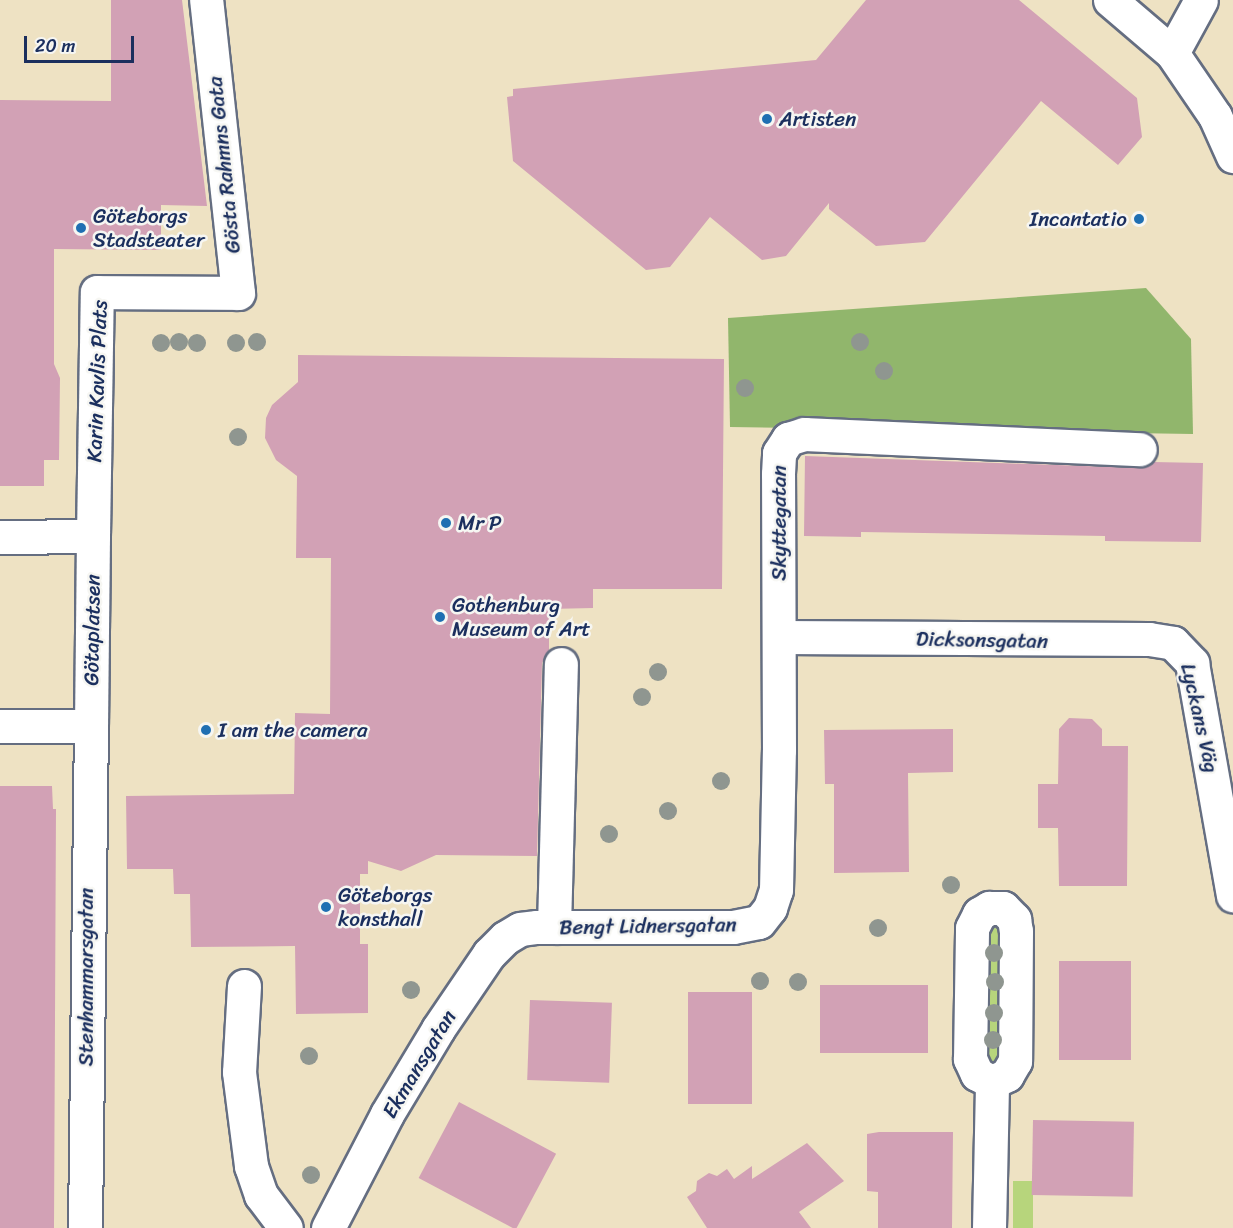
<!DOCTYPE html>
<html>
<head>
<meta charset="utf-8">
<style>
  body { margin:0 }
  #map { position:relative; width:1233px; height:1228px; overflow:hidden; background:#eee2c3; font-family:Sriracha,sans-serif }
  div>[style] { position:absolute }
  .green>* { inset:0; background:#b7d57c; transform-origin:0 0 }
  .forest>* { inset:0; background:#91b66c }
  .building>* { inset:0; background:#d2a1b5; transform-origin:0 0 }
  .roads { filter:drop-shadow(2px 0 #656e81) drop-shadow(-2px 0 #656e81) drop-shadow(0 2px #656e81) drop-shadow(0 -2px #656e81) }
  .minor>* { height:33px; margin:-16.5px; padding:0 16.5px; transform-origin:16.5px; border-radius:16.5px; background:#fff }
  .trees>* { width:18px; height:18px; margin:-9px; border-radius:50%; background:#8f9690 }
  .dots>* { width:16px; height:16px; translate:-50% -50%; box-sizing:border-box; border:3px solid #f6f6f2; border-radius:50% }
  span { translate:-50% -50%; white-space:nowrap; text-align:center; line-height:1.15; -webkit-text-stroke:5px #f6f6f2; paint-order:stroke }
  .poi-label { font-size:21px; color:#1b2f5e }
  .left { translate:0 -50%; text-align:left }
  .right { translate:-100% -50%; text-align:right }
  .street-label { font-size:21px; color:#1b2f5e }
  .scale { position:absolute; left:24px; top:36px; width:110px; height:27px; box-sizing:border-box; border:3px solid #1b2f5e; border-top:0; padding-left:8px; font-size:18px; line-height:21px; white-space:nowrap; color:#1b2f5e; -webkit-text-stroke:4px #f6f6f2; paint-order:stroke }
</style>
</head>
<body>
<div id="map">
  <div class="green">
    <i style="clip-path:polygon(992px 927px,999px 929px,1000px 935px,999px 1059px,994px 1065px,987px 1057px,989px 937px)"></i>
    <i style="left:1013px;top:1181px;width:20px;height:47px"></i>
  </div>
  <div class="forest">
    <i style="clip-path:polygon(1146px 288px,1191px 339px,1193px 434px,730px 427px,728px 318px)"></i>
  </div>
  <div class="building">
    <i style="clip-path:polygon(111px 0,182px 0,207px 206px,161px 205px,161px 250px,54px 249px,54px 364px,60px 378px,59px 460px,44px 460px,44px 486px,0 486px,0 100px,111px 101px)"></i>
    <i style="clip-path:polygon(866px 0,1019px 0,1137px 98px,1142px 137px,1118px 165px,1041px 101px,925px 242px,876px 246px,829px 209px,829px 203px,786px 256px,762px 260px,710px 217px,670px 267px,646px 270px,513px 161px,507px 97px,513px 96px,513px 89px,816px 60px)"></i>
    <i style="clip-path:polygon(298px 355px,724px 359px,722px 589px,593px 589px,593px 608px,549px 609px,549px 650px,542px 663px,537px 856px,436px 855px,401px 871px,368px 861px,368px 874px,360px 874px,360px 944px,368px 944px,368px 1013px,296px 1014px,295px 946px,191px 947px,190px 894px,174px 894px,173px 869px,127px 869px,126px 796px,294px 794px,295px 713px,330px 714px,331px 558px,296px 558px,297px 476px,276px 460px,265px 438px,266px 418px,272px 405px,298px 382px)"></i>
    <i style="clip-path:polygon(805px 456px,1139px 468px,1153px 462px,1203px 463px,1201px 542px,1105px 541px,1105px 536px,861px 532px,861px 537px,804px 536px)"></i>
    <i style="clip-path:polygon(1069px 718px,1092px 719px,1102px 729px,1102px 746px,1128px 746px,1127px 886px,1059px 886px,1058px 828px,1038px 828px,1038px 784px,1058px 784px,1059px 729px)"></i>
    <i style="clip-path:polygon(953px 729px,953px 772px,908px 773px,909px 872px,834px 873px,834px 784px,825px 784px,824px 730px)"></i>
    <i style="clip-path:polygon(0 786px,52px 786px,53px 809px,56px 809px,54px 1228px,0 1228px)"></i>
    <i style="left:1059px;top:961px;width:72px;height:99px"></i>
    <i style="left:820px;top:985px;width:108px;height:68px"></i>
    <i style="left:688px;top:992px;width:64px;height:112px"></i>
    <i style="left:530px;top:1000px;width:82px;height:80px;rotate:2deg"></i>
    <i style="left:459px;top:1102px;width:110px;height:86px;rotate:28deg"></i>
    <i style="left:1033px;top:1120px;width:101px;height:75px;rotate:1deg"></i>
    <i style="clip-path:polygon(879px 1132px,953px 1132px,952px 1228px,878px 1228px,878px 1192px,867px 1191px,867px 1134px)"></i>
    <i style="clip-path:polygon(807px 1143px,844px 1181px,799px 1212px,811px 1228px,707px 1228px,687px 1197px,696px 1191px,697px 1181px,709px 1173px,717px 1176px,727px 1169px,734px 1179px,752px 1166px,752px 1179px)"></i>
  </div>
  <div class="roads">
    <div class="minor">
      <i style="left:1110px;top:0;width:82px;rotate:40.5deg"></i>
      <i style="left:1172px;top:53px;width:76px;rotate:55.7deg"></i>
      <i style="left:1215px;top:116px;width:44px;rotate:65.8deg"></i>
      <i style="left:1172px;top:53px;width:60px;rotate:-61.3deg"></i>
      <i style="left:93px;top:536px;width:244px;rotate:-89.1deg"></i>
      <i style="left:97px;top:292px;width:141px;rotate:0.4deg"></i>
      <i style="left:238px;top:293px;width:295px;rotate:-96.2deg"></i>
      <i style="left:0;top:537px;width:93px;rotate:-0.6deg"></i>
      <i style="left:93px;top:536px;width:190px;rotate:90.6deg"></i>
      <i style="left:91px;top:726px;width:91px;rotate:180deg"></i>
      <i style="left:780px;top:637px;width:369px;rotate:0.3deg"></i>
      <i style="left:1149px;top:639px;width:24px;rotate:9deg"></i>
      <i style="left:1173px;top:643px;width:28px;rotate:46deg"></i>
      <i style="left:1192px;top:663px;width:236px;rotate:80deg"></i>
      <i style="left:989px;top:908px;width:14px"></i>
      <i style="left:1003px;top:908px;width:16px;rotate:45deg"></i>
      <i style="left:1014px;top:919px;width:12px;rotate:81deg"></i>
      <i style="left:1016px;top:931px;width:130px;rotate:90.4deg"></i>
      <i style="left:1015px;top:1061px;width:16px;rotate:120deg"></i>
      <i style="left:1007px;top:1075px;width:17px;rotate:155deg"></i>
      <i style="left:992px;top:1082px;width:17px;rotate:-152deg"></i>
      <i style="left:977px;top:1074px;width:17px;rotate:-115deg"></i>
      <i style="left:970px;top:1059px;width:131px;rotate:-89.1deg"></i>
      <i style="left:972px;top:928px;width:16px;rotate:-63deg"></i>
      <i style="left:979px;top:914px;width:12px;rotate:-31deg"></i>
      <i style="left:554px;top:927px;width:263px;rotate:-88.5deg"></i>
      <i style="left:244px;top:986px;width:86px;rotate:93.3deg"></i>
      <i style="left:239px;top:1072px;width:95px;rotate:82.7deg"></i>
      <i style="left:251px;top:1166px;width:31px;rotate:71deg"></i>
      <i style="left:261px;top:1195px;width:41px;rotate:52.9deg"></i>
      <i style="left:85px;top:1228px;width:502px;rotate:-89.32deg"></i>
      <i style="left:328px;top:1228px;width:128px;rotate:-62.6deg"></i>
      <i style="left:387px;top:1114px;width:99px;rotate:-59deg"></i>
      <i style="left:438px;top:1029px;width:91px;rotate:-55.8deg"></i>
      <i style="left:489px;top:954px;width:23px;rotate:-45deg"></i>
      <i style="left:505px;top:938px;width:17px;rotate:-31deg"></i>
      <i style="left:520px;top:929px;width:17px;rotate:-7deg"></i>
      <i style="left:537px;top:927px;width:196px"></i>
      <i style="left:733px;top:927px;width:26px;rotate:-11deg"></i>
      <i style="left:759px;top:922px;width:18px;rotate:-52deg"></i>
      <i style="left:770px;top:908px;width:19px;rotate:-72deg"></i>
      <i style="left:776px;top:890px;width:140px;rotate:-88.8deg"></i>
      <i style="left:779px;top:750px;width:276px;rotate:-90.2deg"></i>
      <i style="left:778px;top:474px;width:21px;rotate:-87deg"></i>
      <i style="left:779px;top:453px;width:17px;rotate:-57deg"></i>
      <i style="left:788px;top:439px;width:17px;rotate:-17deg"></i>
      <i style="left:804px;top:434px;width:336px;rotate:2.6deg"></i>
      <i style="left:989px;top:1228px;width:146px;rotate:-88.8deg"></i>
    </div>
  </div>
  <div class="trees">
    <i style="left:179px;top:342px"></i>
    <i style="left:257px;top:342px"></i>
    <i style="left:860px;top:342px"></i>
    <i style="left:161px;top:343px"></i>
    <i style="left:197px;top:343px"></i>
    <i style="left:236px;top:343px"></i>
    <i style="left:884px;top:371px"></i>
    <i style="left:745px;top:388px"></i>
    <i style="left:238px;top:437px"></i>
    <i style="left:658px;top:672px"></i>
    <i style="left:642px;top:697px"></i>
    <i style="left:721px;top:781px"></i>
    <i style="left:668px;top:811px"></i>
    <i style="left:609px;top:834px"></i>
    <i style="left:951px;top:885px"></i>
    <i style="left:878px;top:928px"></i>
    <i style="left:994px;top:953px"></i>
    <i style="left:760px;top:981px"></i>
    <i style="left:798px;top:982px"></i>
    <i style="left:995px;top:982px"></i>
    <i style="left:411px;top:990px"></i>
    <i style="left:994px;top:1013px"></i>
    <i style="left:993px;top:1040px"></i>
    <i style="left:309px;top:1056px"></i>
    <i style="left:311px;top:1175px"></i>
  </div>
  <div class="dots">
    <i style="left:767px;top:119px;background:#1f6fb2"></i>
    <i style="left:1139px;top:219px;background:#1f6fb2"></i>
    <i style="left:81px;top:228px;background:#1f6fb2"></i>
    <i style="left:446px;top:523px;background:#1f6fb2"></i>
    <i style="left:440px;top:617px;background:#1f6fb2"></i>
    <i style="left:206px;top:730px;background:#1f6fb2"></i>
    <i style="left:326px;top:907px;background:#1f6fb2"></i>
  </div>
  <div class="poi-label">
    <span class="left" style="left:779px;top:119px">Artisten</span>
    <span class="left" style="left:93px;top:228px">Göteborgs<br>Stadsteater</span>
    <span class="right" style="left:1127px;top:219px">Incantatio</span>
    <span class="left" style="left:458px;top:523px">Mr P</span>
    <span class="left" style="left:452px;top:617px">Gothenburg<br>Museum of Art</span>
    <span class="left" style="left:218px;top:730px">I am the camera</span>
    <span class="left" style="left:338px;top:907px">Göteborgs<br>konsthall</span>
  </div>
  <div class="street-label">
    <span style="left:224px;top:165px;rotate:-96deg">Gösta Rahmns Gata</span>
    <span style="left:97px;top:381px;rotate:-88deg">Karin Kavlis Plats</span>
    <span style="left:779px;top:523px;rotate:-90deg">Skyttegatan</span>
    <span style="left:92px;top:630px;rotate:-89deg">Götaplatsen</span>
    <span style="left:982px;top:640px;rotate:1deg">Dicksonsgatan</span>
    <span style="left:1200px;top:718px;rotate:77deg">Lyckans Väg</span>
    <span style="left:648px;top:926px;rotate:-1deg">Bengt Lidnersgatan</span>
    <span style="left:86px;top:977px;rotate:-90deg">Stenhammarsgatan</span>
    <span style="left:419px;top:1064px;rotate:-59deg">Ekmansgatan</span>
  </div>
  <div class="scale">20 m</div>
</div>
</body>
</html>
